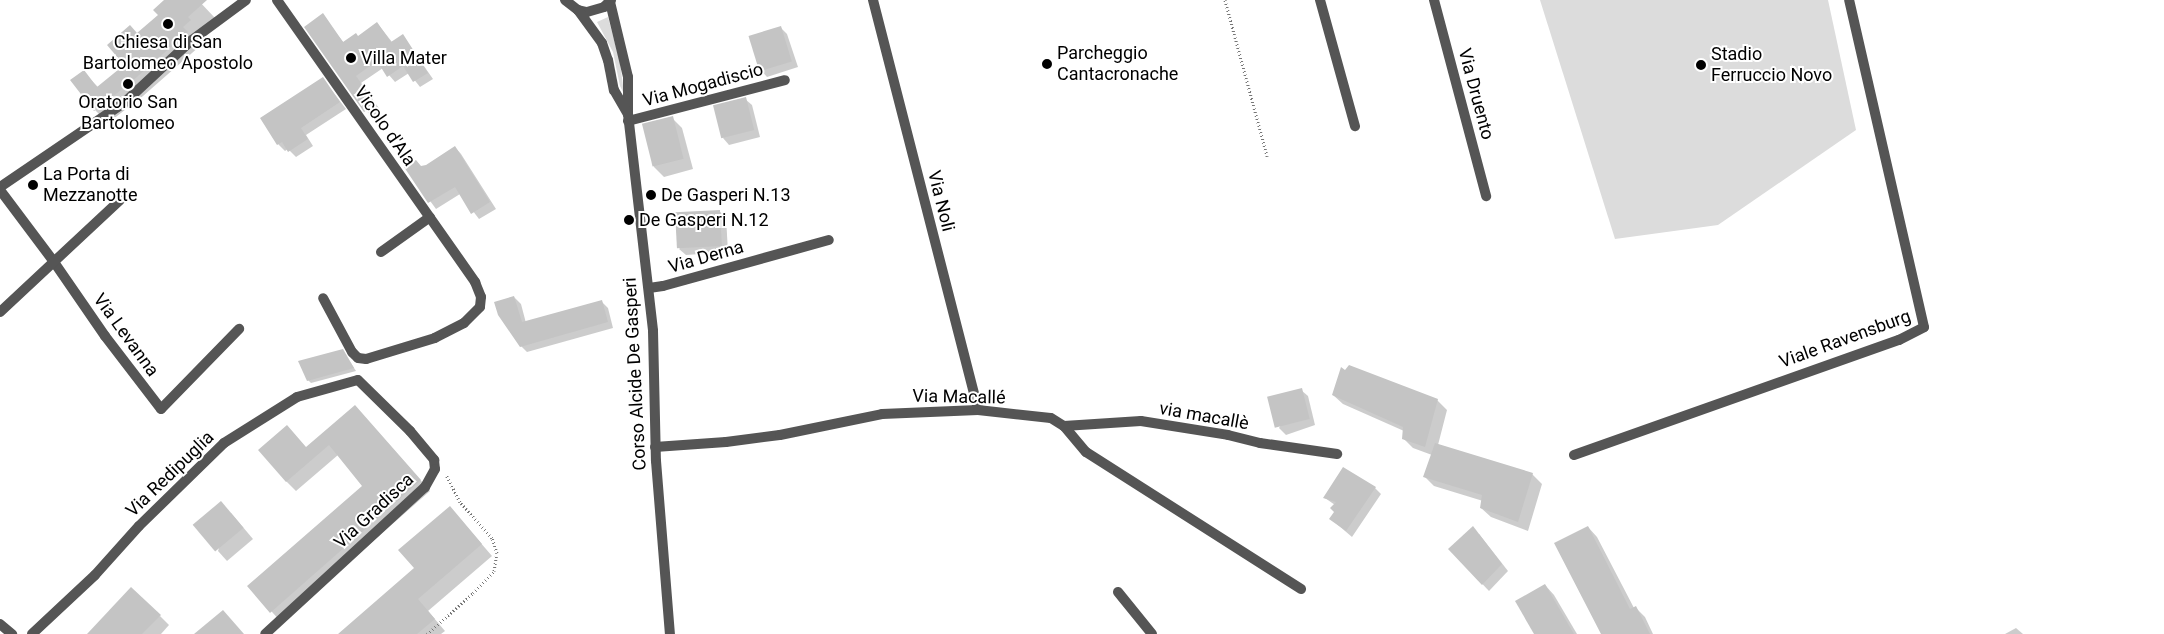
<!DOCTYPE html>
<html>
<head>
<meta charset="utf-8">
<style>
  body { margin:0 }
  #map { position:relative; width:2164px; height:634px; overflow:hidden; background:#fff; font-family:Roboto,sans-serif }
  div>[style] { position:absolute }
  .green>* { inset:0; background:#dcdcdc }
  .shadow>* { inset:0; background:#0003 }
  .building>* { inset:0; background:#c4c4c4; transform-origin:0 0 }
  .path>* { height:3px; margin-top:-1.5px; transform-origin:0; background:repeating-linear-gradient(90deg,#777 0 1px,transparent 0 3.5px) }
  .minor>* { height:10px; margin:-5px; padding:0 5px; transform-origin:5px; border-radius:5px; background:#555 }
  .tertiary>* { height:10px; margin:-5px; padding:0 5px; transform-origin:5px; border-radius:5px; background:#555 }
  .dots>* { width:14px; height:14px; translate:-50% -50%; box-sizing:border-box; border:2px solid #fff; border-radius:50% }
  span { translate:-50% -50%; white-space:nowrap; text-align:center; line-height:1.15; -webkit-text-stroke:4px #fff; paint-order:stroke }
  .poi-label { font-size:18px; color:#000 }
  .left { translate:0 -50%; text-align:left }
  .street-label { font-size:18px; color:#000 }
</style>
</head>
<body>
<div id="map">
  <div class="green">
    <i style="clip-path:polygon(1540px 0,1828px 0,1856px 130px,1718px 225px,1615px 239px)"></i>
    <i style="clip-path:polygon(608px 17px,620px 62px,624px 94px,620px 86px,613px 52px,597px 22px)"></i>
  </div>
  <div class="shadow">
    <i style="clip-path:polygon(166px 0,198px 0,215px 18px,195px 41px,200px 46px,143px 96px,108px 123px,95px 110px,83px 72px,98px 87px,126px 66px,138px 35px,160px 15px)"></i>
    <i style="clip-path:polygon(322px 15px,344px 43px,358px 37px,377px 23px,392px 42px,403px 36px,433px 79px,420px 87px,409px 73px,395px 82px,383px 68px,361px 83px,381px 111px,372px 118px,306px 27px)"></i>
    <i style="clip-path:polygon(780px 27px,787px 34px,798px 67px,767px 77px,761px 70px)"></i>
    <i style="clip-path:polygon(323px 79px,346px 109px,306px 135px,313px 146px,296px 157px,288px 149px,285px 151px,278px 144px,262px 119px)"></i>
    <i style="clip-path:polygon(745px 99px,752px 105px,760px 137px,729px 145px,723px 138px)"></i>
    <i style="clip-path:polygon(672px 118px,682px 128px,693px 169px,664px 177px,654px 167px,644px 125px)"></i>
    <i style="clip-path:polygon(455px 147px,461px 154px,496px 209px,479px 219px,460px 194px,436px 209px,406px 168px,426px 166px)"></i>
    <i style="clip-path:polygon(719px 211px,726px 217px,728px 252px,686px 255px,679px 249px)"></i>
    <i style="clip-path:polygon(514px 297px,521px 304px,526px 323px,601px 301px,608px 308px,613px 328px,527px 352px,521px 346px)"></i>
    <i style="clip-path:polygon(345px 354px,356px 371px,311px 383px,308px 380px)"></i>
    <i style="clip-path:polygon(1301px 390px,1308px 396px,1315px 425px,1286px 435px,1279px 428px)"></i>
    <i style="clip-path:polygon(1333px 395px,1437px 400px,1447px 410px,1438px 445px,1532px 474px,1542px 484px,1528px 531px,1491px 517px,1481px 508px,1483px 501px,1434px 486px,1425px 477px,1432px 455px,1413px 448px,1403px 438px,1404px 431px,1343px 404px)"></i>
    <i style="clip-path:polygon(355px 406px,430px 491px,281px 622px,249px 586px,364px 486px,338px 455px,296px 491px,286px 481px)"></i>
    <i style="clip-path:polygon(1375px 488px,1381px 494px,1352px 537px,1331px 519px,1336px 512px,1335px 505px,1325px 498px)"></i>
    <i style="clip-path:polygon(231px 513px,253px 539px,227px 561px,218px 551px)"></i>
    <i style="clip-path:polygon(461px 520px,492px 556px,428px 611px,445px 631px,441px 634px,339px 634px,416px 569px)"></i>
    <i style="clip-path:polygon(1588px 527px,1597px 537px,1634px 608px,1635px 607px,1645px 617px,1653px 634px,1602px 634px)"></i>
    <i style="clip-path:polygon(1479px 534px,1508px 571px,1489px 591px,1449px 549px)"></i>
    <i style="clip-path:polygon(1545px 585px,1554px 595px,1577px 634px,1536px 634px)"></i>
    <i style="clip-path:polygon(160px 616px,169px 625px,161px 634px,88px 634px)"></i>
    <i style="clip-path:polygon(2016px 628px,2023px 634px,2005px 634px)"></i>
  </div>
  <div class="building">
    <i style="clip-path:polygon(164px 0,207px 0,188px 17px,191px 20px,183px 27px,188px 32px,130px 83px,94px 111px,70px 80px,84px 70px,97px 87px,124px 65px,107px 45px,130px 25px,137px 33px,158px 15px,153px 10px)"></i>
    <i style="clip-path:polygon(323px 13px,343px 42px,356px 33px,358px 36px,377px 22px,391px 42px,403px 34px,428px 73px,413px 82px,403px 66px,387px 77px,377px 61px,356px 76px,376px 104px,364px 112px,304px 27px)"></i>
    <i style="left:781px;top:26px;width:37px;height:34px;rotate:73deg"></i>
    <i style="clip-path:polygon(323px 77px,340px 102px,301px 128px,308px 139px,288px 152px,282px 142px,277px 145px,260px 118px)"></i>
    <i style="left:746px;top:97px;width:34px;height:34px;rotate:76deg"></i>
    <i style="left:673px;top:116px;width:44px;height:32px;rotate:76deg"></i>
    <i style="clip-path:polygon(455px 146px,490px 202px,471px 214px,455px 187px,428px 203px,404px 167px,416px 160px,421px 166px,426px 165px)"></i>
    <i style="left:720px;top:210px;width:36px;height:45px;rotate:87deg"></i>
    <i style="clip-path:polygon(514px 296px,522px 322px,602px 300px,608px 322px,520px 347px,498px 315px,494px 302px)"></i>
    <i style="clip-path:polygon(343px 349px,354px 368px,307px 381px,298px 361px)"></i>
    <i style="clip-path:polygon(1349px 365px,1438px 399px,1425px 447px,1402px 439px,1403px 427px,1332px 395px,1341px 367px,1345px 370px)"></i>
    <i style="left:1302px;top:388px;width:32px;height:36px;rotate:76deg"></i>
    <i style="clip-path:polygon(355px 405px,421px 480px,270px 613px,247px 586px,362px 486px,329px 445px,286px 482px,258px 450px,287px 425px,306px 447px)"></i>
    <i style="clip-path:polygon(1435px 443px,1533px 473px,1518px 522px,1480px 508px,1482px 495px,1423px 477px)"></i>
    <i style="clip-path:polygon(1343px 467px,1376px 487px,1346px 531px,1329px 519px,1334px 512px,1330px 508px,1336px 502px,1323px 498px)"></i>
    <i style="left:221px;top:501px;width:35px;height:37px;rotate:50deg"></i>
    <i style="clip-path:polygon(450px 506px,482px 544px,418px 599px,435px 619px,417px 634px,338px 634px,414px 568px,398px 550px)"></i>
    <i style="clip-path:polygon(1473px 526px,1502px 564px,1482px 585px,1448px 549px)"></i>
    <i style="clip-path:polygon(1588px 526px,1630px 609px,1636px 606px,1650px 634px,1601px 634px,1554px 543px)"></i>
    <i style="clip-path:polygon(1545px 584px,1574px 634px,1534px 634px,1515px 601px)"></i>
    <i style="clip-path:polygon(131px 587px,161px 615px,142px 634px,87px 634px)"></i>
    <i style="clip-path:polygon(223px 610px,244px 634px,194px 634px)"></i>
  </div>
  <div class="path">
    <i style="left:1225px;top:0;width:162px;rotate:74.9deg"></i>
    <i style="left:427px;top:634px;width:62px;rotate:-41.7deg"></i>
    <i style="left:473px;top:593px;width:30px;rotate:-46deg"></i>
    <i style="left:494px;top:571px;width:18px;rotate:-81deg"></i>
    <i style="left:497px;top:553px;width:16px;rotate:-108deg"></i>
    <i style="left:492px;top:538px;width:48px;rotate:-131.6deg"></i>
    <i style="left:460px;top:502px;width:31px;rotate:-117deg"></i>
  </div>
  <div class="minor">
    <i style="left:277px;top:0;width:345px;rotate:54.9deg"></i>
    <i style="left:475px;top:282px;width:16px;rotate:68deg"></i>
    <i style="left:481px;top:297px;width:10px;rotate:96deg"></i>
    <i style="left:480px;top:307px;width:23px;rotate:135deg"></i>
    <i style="left:464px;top:323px;width:33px;rotate:153deg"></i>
    <i style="left:435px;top:338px;width:72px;rotate:163.1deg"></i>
    <i style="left:366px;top:359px;width:8px;rotate:-173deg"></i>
    <i style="left:358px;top:358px;width:8px;rotate:-135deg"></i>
    <i style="left:352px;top:352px;width:61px;rotate:-118.2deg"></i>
    <i style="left:873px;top:0;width:423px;rotate:75.6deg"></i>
    <i style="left:1320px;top:0;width:131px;rotate:74.5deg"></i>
    <i style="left:1434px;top:0;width:203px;rotate:75.1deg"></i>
    <i style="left:628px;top:121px;width:162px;rotate:-14.6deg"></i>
    <i style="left:0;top:187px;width:151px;rotate:-34.2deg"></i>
    <i style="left:125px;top:102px;width:91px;rotate:-42.8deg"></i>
    <i style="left:192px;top:40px;width:67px;rotate:-36.5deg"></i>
    <i style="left:0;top:190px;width:90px;rotate:53.1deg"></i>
    <i style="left:54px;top:262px;width:90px;rotate:55.4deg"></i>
    <i style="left:105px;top:336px;width:92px;rotate:52.5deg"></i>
    <i style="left:161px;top:409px;width:112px;rotate:-45.7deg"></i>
    <i style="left:381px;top:252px;width:60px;rotate:-35.5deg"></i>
    <i style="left:649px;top:288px;width:14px;rotate:-8deg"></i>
    <i style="left:663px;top:286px;width:172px;rotate:-15.5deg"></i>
    <i style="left:0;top:312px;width:164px;rotate:-43deg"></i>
    <i style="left:1064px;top:426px;width:77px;rotate:-3.7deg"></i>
    <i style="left:1141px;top:421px;width:88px;rotate:9.1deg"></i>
    <i style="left:1228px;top:435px;width:33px;rotate:14deg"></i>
    <i style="left:1260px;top:443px;width:78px;rotate:8.1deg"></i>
    <i style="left:655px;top:447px;width:71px;rotate:-4deg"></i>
    <i style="left:726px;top:442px;width:54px;rotate:-7.4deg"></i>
    <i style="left:780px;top:435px;width:104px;rotate:-11.6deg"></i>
    <i style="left:882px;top:414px;width:96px;rotate:-2.4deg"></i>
    <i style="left:978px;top:410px;width:73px;rotate:6.3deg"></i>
    <i style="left:1051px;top:418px;width:15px;rotate:32deg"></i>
    <i style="left:1064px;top:426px;width:34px;rotate:50deg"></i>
    <i style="left:1086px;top:452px;width:255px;rotate:32.5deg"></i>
    <i style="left:1574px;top:455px;width:345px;rotate:-19.5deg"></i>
    <i style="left:1899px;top:340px;width:28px;rotate:-27deg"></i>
    <i style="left:1924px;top:327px;width:335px;rotate:-102.9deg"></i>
    <i style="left:1118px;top:592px;width:54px;rotate:51deg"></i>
    <i style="left:0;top:624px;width:16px;rotate:40deg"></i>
    <i style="left:32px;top:634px;width:86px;rotate:-43.1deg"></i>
    <i style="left:95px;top:575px;width:66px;rotate:-48.1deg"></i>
    <i style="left:139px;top:526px;width:119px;rotate:-44.3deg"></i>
    <i style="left:224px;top:443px;width:86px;rotate:-32.2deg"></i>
    <i style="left:297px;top:397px;width:63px;rotate:-15.6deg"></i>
    <i style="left:358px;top:380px;width:73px;rotate:44.4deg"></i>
    <i style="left:410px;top:431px;width:38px;rotate:50deg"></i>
    <i style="left:434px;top:460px;width:9px;rotate:84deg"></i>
    <i style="left:435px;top:469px;width:21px;rotate:119deg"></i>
    <i style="left:425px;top:487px;width:217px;rotate:137.4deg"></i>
  </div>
  <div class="tertiary">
    <i style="left:565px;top:0;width:16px;rotate:38deg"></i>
    <i style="left:578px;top:10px;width:9px;rotate:13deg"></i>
    <i style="left:587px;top:12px;width:18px;rotate:-16deg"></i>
    <i style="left:604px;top:7px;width:10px;rotate:-45deg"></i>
    <i style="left:610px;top:2px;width:77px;rotate:76.5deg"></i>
    <i style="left:628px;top:77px;width:37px;rotate:90deg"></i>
    <i style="left:628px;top:114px;width:218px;rotate:83.4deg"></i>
    <i style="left:653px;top:331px;width:130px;rotate:88.7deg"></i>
    <i style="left:656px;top:461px;width:174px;rotate:85.4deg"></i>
    <i style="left:578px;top:10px;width:41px;rotate:54deg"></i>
    <i style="left:602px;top:43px;width:18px;rotate:71deg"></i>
    <i style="left:608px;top:60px;width:31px;rotate:79deg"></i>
    <i style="left:614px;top:90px;width:28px;rotate:60deg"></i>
  </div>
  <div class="dots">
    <i style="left:168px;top:24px;background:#000"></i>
    <i style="left:351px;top:58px;background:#000"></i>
    <i style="left:1047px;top:64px;background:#000"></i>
    <i style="left:1701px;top:65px;background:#000"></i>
    <i style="left:128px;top:84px;background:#000"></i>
    <i style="left:33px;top:185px;background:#000"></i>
    <i style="left:651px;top:195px;background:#000"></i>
    <i style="left:629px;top:220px;background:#000"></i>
  </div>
  <div class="poi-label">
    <span style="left:168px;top:53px">Chiesa di San<br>Bartolomeo Apostolo</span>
    <span class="left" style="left:1057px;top:64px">Parcheggio<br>Cantacronache</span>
    <span class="left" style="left:1711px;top:65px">Stadio<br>Ferruccio Novo</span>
    <span class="left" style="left:361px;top:58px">Villa Mater</span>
    <span style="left:128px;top:113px">Oratorio San<br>Bartolomeo</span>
    <span class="left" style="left:43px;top:185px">La Porta di<br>Mezzanotte</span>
    <span class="left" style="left:661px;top:195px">De Gasperi N.13</span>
    <span class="left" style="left:639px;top:220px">De Gasperi N.12</span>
  </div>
  <div class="street-label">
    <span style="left:703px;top:85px;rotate:-15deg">Via Mogadiscio</span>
    <span style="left:1476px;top:94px;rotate:75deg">Via Druento</span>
    <span style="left:385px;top:126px;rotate:55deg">Vicolo d'Ala</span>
    <span style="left:941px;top:201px;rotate:76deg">Via Noli</span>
    <span style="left:706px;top:257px;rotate:-16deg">Via Derna</span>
    <span style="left:126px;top:335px;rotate:54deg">Via Levanna</span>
    <span style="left:1845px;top:339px;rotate:-20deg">Viale Ravensburg</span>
    <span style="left:635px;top:374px;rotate:-93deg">Corso Alcide De Gasperi</span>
    <span style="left:959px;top:397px;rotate:1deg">Via Macallé</span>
    <span style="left:1204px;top:416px;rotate:10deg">via macallè</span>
    <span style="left:170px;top:474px;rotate:-44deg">Via Redipuglia</span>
    <span style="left:374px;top:511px;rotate:-43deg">Via Gradisca</span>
  </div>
</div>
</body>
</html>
